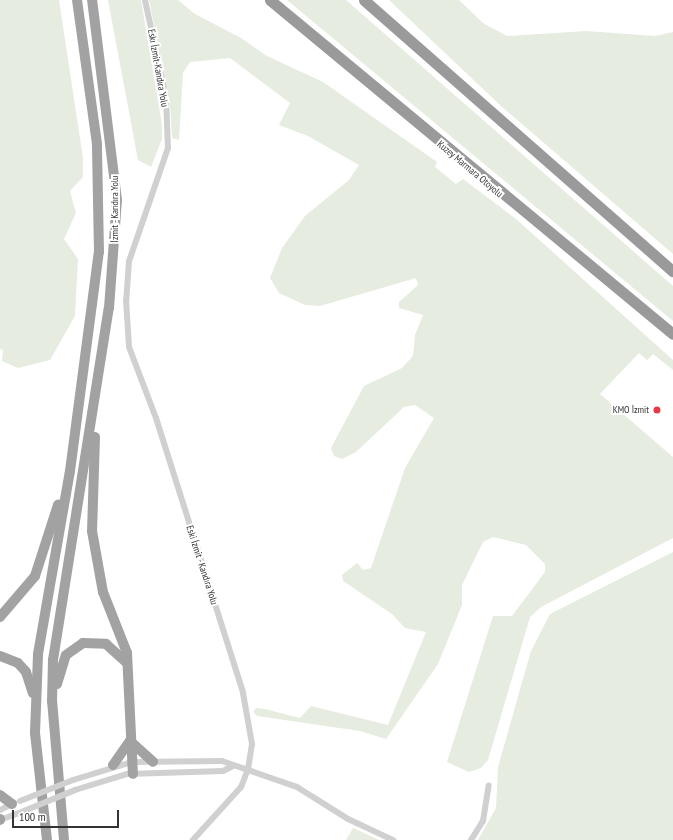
<!DOCTYPE html>
<html>
<head>
<meta charset="utf-8">
<style>
  body { margin:0 }
  #map { position:relative; width:673px; height:840px; overflow:hidden; background:#fff; font-family:"PT Sans Narrow",sans-serif }
  div>[style] { position:absolute }
  .green>* { inset:0; background:#e6ecdf }
  .minor>* { height:6px; margin:-3px; padding:0 3px; transform-origin:3px; border-radius:3px; background:#d0d0d0 }
  .trunk>* { height:10px; margin:-5px; padding:0 5px; transform-origin:5px; border-radius:5px; background:#a2a2a2 }
  .motorway>* { height:11px; margin:-5.5px; padding:0 5.5px; transform-origin:5.5px; border-radius:5.5px; background:#9a9a9a }
  .minor-bridge>* { height:6px; margin:-3px; padding:0 3px; transform-origin:3px; border-radius:3px; background:#d0d0d0 }
  .dots>* { width:11px; height:11px; translate:-50% -50%; box-sizing:border-box; border:2px solid #fff; border-radius:50% }
  span { translate:-50% -50%; white-space:nowrap; text-align:center; line-height:1.15; -webkit-text-stroke:4px #fff; paint-order:stroke }
  .street-label { font-size:10px; color:#333 }
  .poi-label { font-size:10px; color:#333 }
  .right { translate:-100% -50%; text-align:right }
  .scale { position:absolute; left:12px; top:810px; width:107px; height:18px; box-sizing:border-box; border:2px solid #333; border-top:0; padding-left:5px; font-size:12px; line-height:14px; white-space:nowrap; color:#333; -webkit-text-stroke:3px #fff; paint-order:stroke }
</style>
</head>
<body>
<div id="map">
  <div class="green">
    <i style="clip-path:polygon(0 0,59px 0,83px 158px,83px 177px,70px 191px,76px 213px,64px 239px,78px 259px,75px 316px,50px 360px,18px 368px,2px 361px,3px 350px,0 349px)"></i>
    <i style="clip-path:polygon(108px 0,141px 0,162px 124px,162px 139px,151px 167px,138px 160px)"></i>
    <i style="clip-path:polygon(149px 0,178px 0,195px 14px,241px 38px,267px 56px,323px 82px,437px 162px,435px 167px,456px 184px,463px 179px,516px 219px,673px 360px,673px 370px,653px 354px,647px 360px,639px 353px,600px 394px,673px 457px,673px 538px,541px 607px,530px 617px,488px 760px,481px 768px,469px 772px,447px 762px,493px 616px,512px 616px,545px 572px,545px 564px,526px 545px,493px 537px,483px 542px,462px 585px,462px 605px,438px 664px,386px 739px,360px 731px,257px 716px,253px 712px,256px 708px,265px 709px,300px 718px,311px 706px,388px 725px,426px 632px,405px 628px,392px 614px,343px 581px,342px 575px,357px 563px,363px 570px,371px 568px,405px 468px,434px 418px,415px 405px,404px 407px,356px 452px,342px 459px,334px 456px,331px 448px,364px 386px,402px 368px,413px 356px,415px 335px,423px 315px,399px 308px,399px 302px,418px 285px,416px 278px,320px 306px,305px 305px,279px 293px,270px 278px,282px 248px,305px 216px,349px 180px,359px 165px,308px 136px,279px 125px,290px 103px,230px 58px,190px 62px,183px 73px,179px 140px,172px 138px,170px 104px)"></i>
    <i style="clip-path:polygon(287px 0,346px 0,673px 286px,673px 321px)"></i>
    <i style="clip-path:polygon(389px 0,459px 0,483px 23px,507px 36px,586px 31px,655px 36px,673px 32px,673px 254px,501px 106px)"></i>
    <i style="clip-path:polygon(673px 552px,673px 840px,478px 840px,496px 808px,498px 767px,531px 651px,550px 614px)"></i>
    <i style="clip-path:polygon(353px 828px,362px 832px,379px 840px,346px 840px)"></i>
  </div>
  <div class="minor">
    <i style="left:145px;top:0;width:99px;rotate:77.8deg"></i>
    <i style="left:166px;top:97px;width:51px;rotate:87.8deg"></i>
    <i style="left:168px;top:148px;width:120px;rotate:109deg"></i>
    <i style="left:129px;top:261px;width:39px;rotate:94deg"></i>
    <i style="left:126px;top:300px;width:47px;rotate:86.3deg"></i>
    <i style="left:129px;top:347px;width:76px;rotate:69.2deg"></i>
    <i style="left:156px;top:418px;width:288px;rotate:72.4deg"></i>
    <i style="left:243px;top:693px;width:52px;rotate:80deg"></i>
    <i style="left:252px;top:744px;width:25px;rotate:99deg"></i>
    <i style="left:248px;top:769px;width:19px;rotate:111deg"></i>
    <i style="left:241px;top:787px;width:72px;rotate:132.2deg"></i>
    <i style="left:73px;top:780px;width:62px;rotate:-17deg"></i>
    <i style="left:132px;top:762px;width:90px;rotate:-0.6deg"></i>
    <i style="left:222px;top:761px;width:79px;rotate:19.1deg"></i>
    <i style="left:297px;top:787px;width:60px;rotate:32.1deg"></i>
    <i style="left:348px;top:819px;width:50px;rotate:25deg"></i>
    <i style="left:75px;top:790px;width:54px;rotate:-17.1deg"></i>
    <i style="left:127px;top:774px;width:96px;rotate:-1.8deg"></i>
    <i style="left:223px;top:771px;width:11px;rotate:-27deg"></i>
    <i style="left:0;top:810px;width:16px;rotate:-27deg"></i>
    <i style="left:0;top:820px;width:20px;rotate:-20deg"></i>
    <i style="left:471px;top:840px;width:22px;rotate:-58deg"></i>
    <i style="left:483px;top:821px;width:36px;rotate:-81deg"></i>
  </div>
  <div class="trunk">
    <i style="left:95px;top:437px;width:94px;rotate:91.8deg"></i>
    <i style="left:92px;top:531px;width:62px;rotate:79.8deg"></i>
    <i style="left:103px;top:592px;width:66px;rotate:68.5deg"></i>
    <i style="left:127px;top:653px;width:121px;rotate:87.2deg"></i>
    <i style="left:0;top:617px;width:54px;rotate:-49.5deg"></i>
    <i style="left:35px;top:576px;width:75px;rotate:-72.1deg"></i>
    <i style="left:0;top:656px;width:19px;rotate:21deg"></i>
    <i style="left:18px;top:663px;width:12px;rotate:48deg"></i>
    <i style="left:26px;top:672px;width:22px;rotate:72deg"></i>
    <i style="left:57px;top:684px;width:30px;rotate:-73deg"></i>
    <i style="left:66px;top:655px;width:21px;rotate:-35deg"></i>
    <i style="left:83px;top:643px;width:23px;rotate:2deg"></i>
    <i style="left:106px;top:644px;width:28px;rotate:42deg"></i>
    <i style="left:113px;top:765px;width:29px;rotate:-55deg"></i>
    <i style="left:130px;top:741px;width:31px;rotate:42deg"></i>
    <i style="left:0;top:795px;width:15px;rotate:37deg"></i>
    <i style="left:0;top:819px;width:1px;rotate:90deg"></i>
    <i style="left:47px;top:840px;width:108px;rotate:-96.4deg"></i>
    <i style="left:35px;top:733px;width:79px;rotate:-87.8deg"></i>
    <i style="left:38px;top:654px;width:186px;rotate:-80.1deg"></i>
    <i style="left:70px;top:471px;width:221px;rotate:-82.5deg"></i>
    <i style="left:99px;top:252px;width:108px;rotate:-91.1deg"></i>
    <i style="left:97px;top:144px;width:145px;rotate:-97.9deg"></i>
    <i style="left:64px;top:840px;width:140px;rotate:-94.9deg"></i>
    <i style="left:52px;top:701px;width:41px;rotate:-88.6deg"></i>
    <i style="left:53px;top:660px;width:356px;rotate:-81deg"></i>
    <i style="left:109px;top:308px;width:108px;rotate:-85.8deg"></i>
    <i style="left:117px;top:200px;width:202px;rotate:-97.1deg"></i>
  </div>
  <div class="motorway">
    <i style="left:270px;top:0;width:523px;rotate:39.65deg"></i>
    <i style="left:364px;top:0;width:411px;rotate:41.3deg"></i>
  </div>
  <div class="minor-bridge">
    <i style="left:20px;top:801px;width:57px;rotate:-21.6deg"></i>
    <i style="left:19px;top:813px;width:61px;rotate:-22.3deg"></i>
  </div>
  <div class="dots">
    <i style="left:657px;top:410px;background:#e63946"></i>
  </div>
  <div class="street-label">
    <span style="left:158px;top:68px;rotate:80deg">Eskı İzmit-Kandıra Yolu</span>
    <span style="left:470px;top:169px;rotate:40deg">Kuzey Marmara Otoyolu</span>
    <span style="left:115px;top:209px;rotate:-90deg">İzmit - Kandıra Yolu</span>
    <span style="left:202px;top:565px;rotate:72deg">Eski İzmit - Kandıra Yolu</span>
  </div>
  <div class="poi-label">
    <span class="right" style="left:649px;top:410px">KMO İzmit</span>
  </div>
  <div class="scale">100 m</div>
</div>
</body>
</html>
